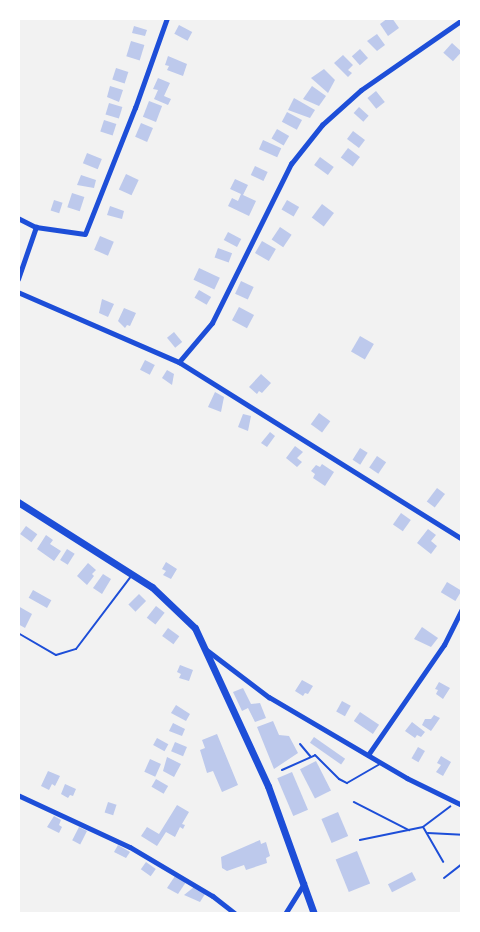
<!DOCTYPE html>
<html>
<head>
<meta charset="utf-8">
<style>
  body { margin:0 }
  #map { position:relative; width:480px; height:932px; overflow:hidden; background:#f2f2f2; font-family:Raleway,sans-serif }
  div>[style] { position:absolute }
  .building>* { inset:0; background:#bdc9ec; transform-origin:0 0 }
  .path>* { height:1.5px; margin:-0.75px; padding:0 0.75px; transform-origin:0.75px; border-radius:0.75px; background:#1d4ed8 }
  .service>* { height:2px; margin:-1px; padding:0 1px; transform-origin:1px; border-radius:1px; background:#1d4ed8 }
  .minor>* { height:4.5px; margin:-2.25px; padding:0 2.25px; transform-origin:2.25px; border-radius:2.25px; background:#1d4ed8 }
  .secondary>* { height:7px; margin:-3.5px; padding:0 3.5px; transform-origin:3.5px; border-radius:3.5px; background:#1d4ed8 }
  span { translate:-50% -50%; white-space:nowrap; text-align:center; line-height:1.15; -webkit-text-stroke:6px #fff; paint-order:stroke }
  .frame { position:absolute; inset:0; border:20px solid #fff; pointer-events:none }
</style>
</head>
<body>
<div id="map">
  <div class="building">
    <i style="clip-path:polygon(388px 18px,392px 18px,399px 28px,388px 36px,380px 24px)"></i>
    <i style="left:179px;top:25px;width:15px;height:10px;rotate:28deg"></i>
    <i style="clip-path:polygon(134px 26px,147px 30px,145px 36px,132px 33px)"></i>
    <i style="clip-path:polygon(377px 34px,385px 45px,377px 51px,367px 41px)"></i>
    <i style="left:131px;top:41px;width:14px;height:16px;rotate:17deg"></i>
    <i style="left:452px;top:43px;width:13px;height:13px;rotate:42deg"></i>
    <i style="left:360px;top:49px;width:12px;height:11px;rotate:48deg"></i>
    <i style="clip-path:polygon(343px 55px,353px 65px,348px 70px,352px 73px,348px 77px,334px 63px)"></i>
    <i style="clip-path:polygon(168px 56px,187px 64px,183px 76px,167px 70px,169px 66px,165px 65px)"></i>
    <i style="left:116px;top:68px;width:13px;height:12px;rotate:18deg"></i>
    <i style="clip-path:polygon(324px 69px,335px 80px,328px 93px,311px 78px)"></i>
    <i style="clip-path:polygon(158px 78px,170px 83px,164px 96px,171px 99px,168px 105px,154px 99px,158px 90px,153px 89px)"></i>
    <i style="clip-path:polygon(110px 86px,123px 90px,119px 102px,107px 97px)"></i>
    <i style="clip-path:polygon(312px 86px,326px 96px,319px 106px,303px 99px)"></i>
    <i style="left:376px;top:91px;width:14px;height:11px;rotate:51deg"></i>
    <i style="clip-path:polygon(294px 98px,315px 110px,310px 118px,288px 110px)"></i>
    <i style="left:149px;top:101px;width:14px;height:17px;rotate:21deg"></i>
    <i style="left:109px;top:103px;width:14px;height:12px;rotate:17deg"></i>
    <i style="left:359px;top:107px;width:13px;height:8px;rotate:42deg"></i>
    <i style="left:287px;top:112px;width:17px;height:11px;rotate:28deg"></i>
    <i style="left:104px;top:120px;width:13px;height:12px;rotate:18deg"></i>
    <i style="left:141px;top:123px;width:13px;height:15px;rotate:23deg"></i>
    <i style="left:277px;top:129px;width:14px;height:11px;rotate:30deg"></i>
    <i style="left:353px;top:131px;width:15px;height:10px;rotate:37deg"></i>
    <i style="left:263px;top:140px;width:20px;height:10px;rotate:24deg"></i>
    <i style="left:348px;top:148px;width:15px;height:12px;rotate:37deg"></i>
    <i style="left:87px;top:153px;width:16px;height:11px;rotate:22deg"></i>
    <i style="left:320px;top:157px;width:17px;height:10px;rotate:36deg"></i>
    <i style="left:255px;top:166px;width:14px;height:10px;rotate:25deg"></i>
    <i style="left:126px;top:174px;width:14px;height:17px;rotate:25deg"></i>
    <i style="clip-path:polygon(81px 175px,96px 180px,94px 188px,77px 185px)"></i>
    <i style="clip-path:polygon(235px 179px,248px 185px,243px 195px,256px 201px,249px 216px,228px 206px,232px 198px,238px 201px,241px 194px,230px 189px)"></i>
    <i style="left:72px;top:193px;width:13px;height:15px;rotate:18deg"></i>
    <i style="left:54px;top:200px;width:9px;height:11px;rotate:18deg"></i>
    <i style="left:287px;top:200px;width:14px;height:11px;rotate:30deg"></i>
    <i style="left:322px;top:204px;width:15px;height:17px;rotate:37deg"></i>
    <i style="clip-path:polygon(110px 206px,124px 211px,122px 219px,107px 215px)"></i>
    <i style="left:280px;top:227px;width:14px;height:15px;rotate:34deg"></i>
    <i style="left:228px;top:232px;width:15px;height:9px;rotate:28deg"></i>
    <i style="left:100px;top:236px;width:15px;height:15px;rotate:23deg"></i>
    <i style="left:262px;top:241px;width:16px;height:14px;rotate:30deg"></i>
    <i style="left:218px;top:248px;width:15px;height:10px;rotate:20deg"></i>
    <i style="left:199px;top:268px;width:23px;height:13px;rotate:25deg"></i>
    <i style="left:241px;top:281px;width:14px;height:14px;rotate:25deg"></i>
    <i style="left:199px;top:290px;width:14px;height:9px;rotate:30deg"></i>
    <i style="clip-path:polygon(102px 299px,114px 304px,108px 317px,99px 313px)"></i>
    <i style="left:239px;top:307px;width:17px;height:15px;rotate:28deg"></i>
    <i style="clip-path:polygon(124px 308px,136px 313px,130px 326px,127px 325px,125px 328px,118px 321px)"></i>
    <i style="left:174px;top:332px;width:13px;height:9px;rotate:51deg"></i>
    <i style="left:360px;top:336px;width:16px;height:18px;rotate:30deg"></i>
    <i style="left:145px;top:360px;width:11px;height:11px;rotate:27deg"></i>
    <i style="clip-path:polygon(167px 370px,174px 374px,172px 385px,162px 378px)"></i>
    <i style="clip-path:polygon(261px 374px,271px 383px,262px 393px,259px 391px,257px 394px,249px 387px)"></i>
    <i style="clip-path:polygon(215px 392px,224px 397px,221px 412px,208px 407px)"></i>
    <i style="left:319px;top:413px;width:14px;height:14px;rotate:36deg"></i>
    <i style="clip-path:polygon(243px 414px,251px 416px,248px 431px,238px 427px)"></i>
    <i style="clip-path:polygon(270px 432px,275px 436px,267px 447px,261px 443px)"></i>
    <i style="clip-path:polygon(295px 446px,303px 452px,297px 458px,302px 462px,297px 467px,286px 458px)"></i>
    <i style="left:360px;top:448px;width:9px;height:14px;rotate:32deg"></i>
    <i style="left:377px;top:456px;width:11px;height:14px;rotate:34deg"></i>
    <i style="clip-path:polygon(322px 464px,334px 472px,325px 486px,313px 478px,315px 474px,311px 471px,316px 465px,320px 467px)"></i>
    <i style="left:437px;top:488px;width:10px;height:17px;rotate:37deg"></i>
    <i style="left:401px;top:513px;width:12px;height:14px;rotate:35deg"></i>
    <i style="left:26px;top:526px;width:14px;height:10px;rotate:36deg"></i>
    <i style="clip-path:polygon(428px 529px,436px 535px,431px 541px,437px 546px,431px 554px,417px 543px)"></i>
    <i style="clip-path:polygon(46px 535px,53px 540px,50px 544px,61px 551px,54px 561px,37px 549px)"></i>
    <i style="left:67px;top:549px;width:9px;height:13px;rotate:32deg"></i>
    <i style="clip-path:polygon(166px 562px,177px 569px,171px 579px,163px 575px,166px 571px,162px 569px)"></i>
    <i style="clip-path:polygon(88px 563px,96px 570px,92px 574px,94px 576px,87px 585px,77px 576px)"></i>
    <i style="clip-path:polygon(103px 574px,111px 579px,102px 594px,93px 588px)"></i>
    <i style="left:447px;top:582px;width:17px;height:12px;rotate:31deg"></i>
    <i style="left:33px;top:590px;width:21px;height:9px;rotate:29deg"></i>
    <i style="left:139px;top:594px;width:10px;height:15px;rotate:45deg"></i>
    <i style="clip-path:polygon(18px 606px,32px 614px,25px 628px,18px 624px)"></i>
    <i style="left:156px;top:606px;width:11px;height:15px;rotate:38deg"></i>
    <i style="clip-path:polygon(422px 627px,438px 638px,431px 647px,414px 639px)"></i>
    <i style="left:168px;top:628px;width:14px;height:10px;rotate:36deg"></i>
    <i style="clip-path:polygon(180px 665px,193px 670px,189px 681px,179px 678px,181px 674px,177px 672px)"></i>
    <i style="clip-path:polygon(302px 680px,313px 686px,308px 694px,305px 693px,303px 696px,295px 691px)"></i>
    <i style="clip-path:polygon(439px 682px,450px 688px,443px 699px,436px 694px,438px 690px,435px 689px)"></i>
    <i style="clip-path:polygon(243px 688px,251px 704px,260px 703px,266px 718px,255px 722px,248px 708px,242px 711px,233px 692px)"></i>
    <i style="left:342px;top:701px;width:10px;height:12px;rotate:29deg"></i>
    <i style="clip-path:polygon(176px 705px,190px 714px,186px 721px,171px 713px)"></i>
    <i style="left:360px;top:712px;width:23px;height:11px;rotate:34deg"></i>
    <i style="clip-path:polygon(434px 715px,440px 718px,431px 731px,422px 725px,425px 719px,431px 719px)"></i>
    <i style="clip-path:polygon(273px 721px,279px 735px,289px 736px,298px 753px,274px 769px,257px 727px)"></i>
    <i style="clip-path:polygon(412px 722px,425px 732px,421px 737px,417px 735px,415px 738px,405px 731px)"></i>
    <i style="clip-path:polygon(173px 723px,185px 729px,182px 736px,169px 731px)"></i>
    <i style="clip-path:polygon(217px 734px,238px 785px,222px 792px,213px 771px,207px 773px,200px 750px,205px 748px,202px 740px)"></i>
    <i style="left:314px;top:737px;width:38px;height:7px;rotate:35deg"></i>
    <i style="left:157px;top:738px;width:13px;height:8px;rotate:29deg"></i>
    <i style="left:175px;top:742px;width:13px;height:10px;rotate:23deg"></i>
    <i style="left:418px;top:747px;width:8px;height:13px;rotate:30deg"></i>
    <i style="clip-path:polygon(441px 756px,451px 762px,443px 776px,436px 772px,441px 765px,437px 763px)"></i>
    <i style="clip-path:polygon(167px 757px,181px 764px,174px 777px,163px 771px)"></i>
    <i style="left:150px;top:759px;width:12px;height:14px;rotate:24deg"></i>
    <i style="left:316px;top:761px;width:33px;height:18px;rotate:63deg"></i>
    <i style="clip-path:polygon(48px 771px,60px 776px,55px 786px,52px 784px,49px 790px,41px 786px)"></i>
    <i style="left:292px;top:772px;width:41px;height:16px;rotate:67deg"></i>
    <i style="left:156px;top:779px;width:14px;height:9px;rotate:30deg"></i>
    <i style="clip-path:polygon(65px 784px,76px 789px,73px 796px,70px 795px,68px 798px,61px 794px)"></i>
    <i style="left:108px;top:802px;width:9px;height:11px;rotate:18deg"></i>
    <i style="clip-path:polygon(177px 805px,189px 812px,182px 824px,185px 825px,183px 829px,180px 827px,175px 837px,166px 832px,157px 846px,141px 836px,147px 827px,159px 834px)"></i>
    <i style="left:338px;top:812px;width:26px;height:18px;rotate:67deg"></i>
    <i style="clip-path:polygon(54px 816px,61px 820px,59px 825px,62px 827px,59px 833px,47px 827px)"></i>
    <i style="left:79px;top:827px;width:9px;height:15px;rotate:27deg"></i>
    <i style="clip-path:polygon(260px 840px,261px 844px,266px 842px,270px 856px,266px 858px,267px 863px,246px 870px,244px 865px,227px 871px,222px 868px,221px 857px)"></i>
    <i style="clip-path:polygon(118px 845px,130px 852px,126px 858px,114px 852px)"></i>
    <i style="left:357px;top:851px;width:35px;height:23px;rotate:68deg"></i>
    <i style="left:146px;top:862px;width:12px;height:9px;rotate:35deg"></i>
    <i style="left:412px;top:872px;width:9px;height:27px;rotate:63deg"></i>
    <i style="clip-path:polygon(175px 876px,186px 882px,178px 894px,167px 888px)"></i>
    <i style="clip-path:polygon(194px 887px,205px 894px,200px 902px,184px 895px)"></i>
  </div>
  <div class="path">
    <i style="left:354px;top:802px;width:62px;rotate:27deg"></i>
    <i style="left:424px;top:828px;width:39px;rotate:60deg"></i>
    <i style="left:428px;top:833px;width:34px;rotate:3deg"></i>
    <i style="left:360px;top:840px;width:64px;rotate:-11.7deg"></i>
    <i style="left:423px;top:827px;width:34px;rotate:-37deg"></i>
  </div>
  <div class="service">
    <i style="left:18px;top:633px;width:44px;rotate:30.1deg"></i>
    <i style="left:56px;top:655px;width:21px;rotate:-17deg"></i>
    <i style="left:76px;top:649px;width:93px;rotate:-52.9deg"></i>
    <i style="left:300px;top:744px;width:16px;rotate:50deg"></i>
    <i style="left:282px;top:770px;width:36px;rotate:-24deg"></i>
    <i style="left:315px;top:755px;width:34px;rotate:45deg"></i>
    <i style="left:339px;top:779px;width:9px;rotate:27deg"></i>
    <i style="left:347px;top:783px;width:39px;rotate:-30deg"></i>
    <i style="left:444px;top:878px;width:23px;rotate:-38deg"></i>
  </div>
  <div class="minor">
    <i style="left:18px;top:218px;width:20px;rotate:27deg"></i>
    <i style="left:18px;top:279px;width:55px;rotate:-70.9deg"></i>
    <i style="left:36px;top:227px;width:49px;rotate:8.1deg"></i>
    <i style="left:85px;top:234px;width:136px;rotate:-68.4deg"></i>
    <i style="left:135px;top:108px;width:96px;rotate:-70.4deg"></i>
    <i style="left:18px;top:292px;width:176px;rotate:23.5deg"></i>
    <i style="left:179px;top:362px;width:334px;rotate:32deg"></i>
    <i style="left:179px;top:362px;width:51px;rotate:-49.8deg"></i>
    <i style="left:212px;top:323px;width:178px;rotate:-63.6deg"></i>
    <i style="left:291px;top:164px;width:50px;rotate:-51.5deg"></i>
    <i style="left:322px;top:125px;width:52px;rotate:-41.9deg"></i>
    <i style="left:361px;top:90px;width:123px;rotate:-34.7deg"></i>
    <i style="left:207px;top:650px;width:78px;rotate:37.2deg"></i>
    <i style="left:269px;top:697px;width:160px;rotate:30.4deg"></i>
    <i style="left:407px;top:778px;width:61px;rotate:26.1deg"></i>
    <i style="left:368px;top:755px;width:134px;rotate:-55.4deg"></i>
    <i style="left:444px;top:645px;width:40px;rotate:-63.4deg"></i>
    <i style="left:18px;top:795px;width:123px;rotate:24.9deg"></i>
    <i style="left:130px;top:847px;width:96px;rotate:30.6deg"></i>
    <i style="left:213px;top:896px;width:29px;rotate:38deg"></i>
    <i style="left:285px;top:914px;width:36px;rotate:-58deg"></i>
  </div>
  <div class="secondary">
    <i style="left:18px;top:502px;width:159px;rotate:32.4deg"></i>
    <i style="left:152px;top:587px;width:59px;rotate:43.6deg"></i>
    <i style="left:195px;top:628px;width:174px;rotate:65.2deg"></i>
    <i style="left:268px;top:786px;width:136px;rotate:70.2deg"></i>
  </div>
  <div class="frame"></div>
</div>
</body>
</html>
